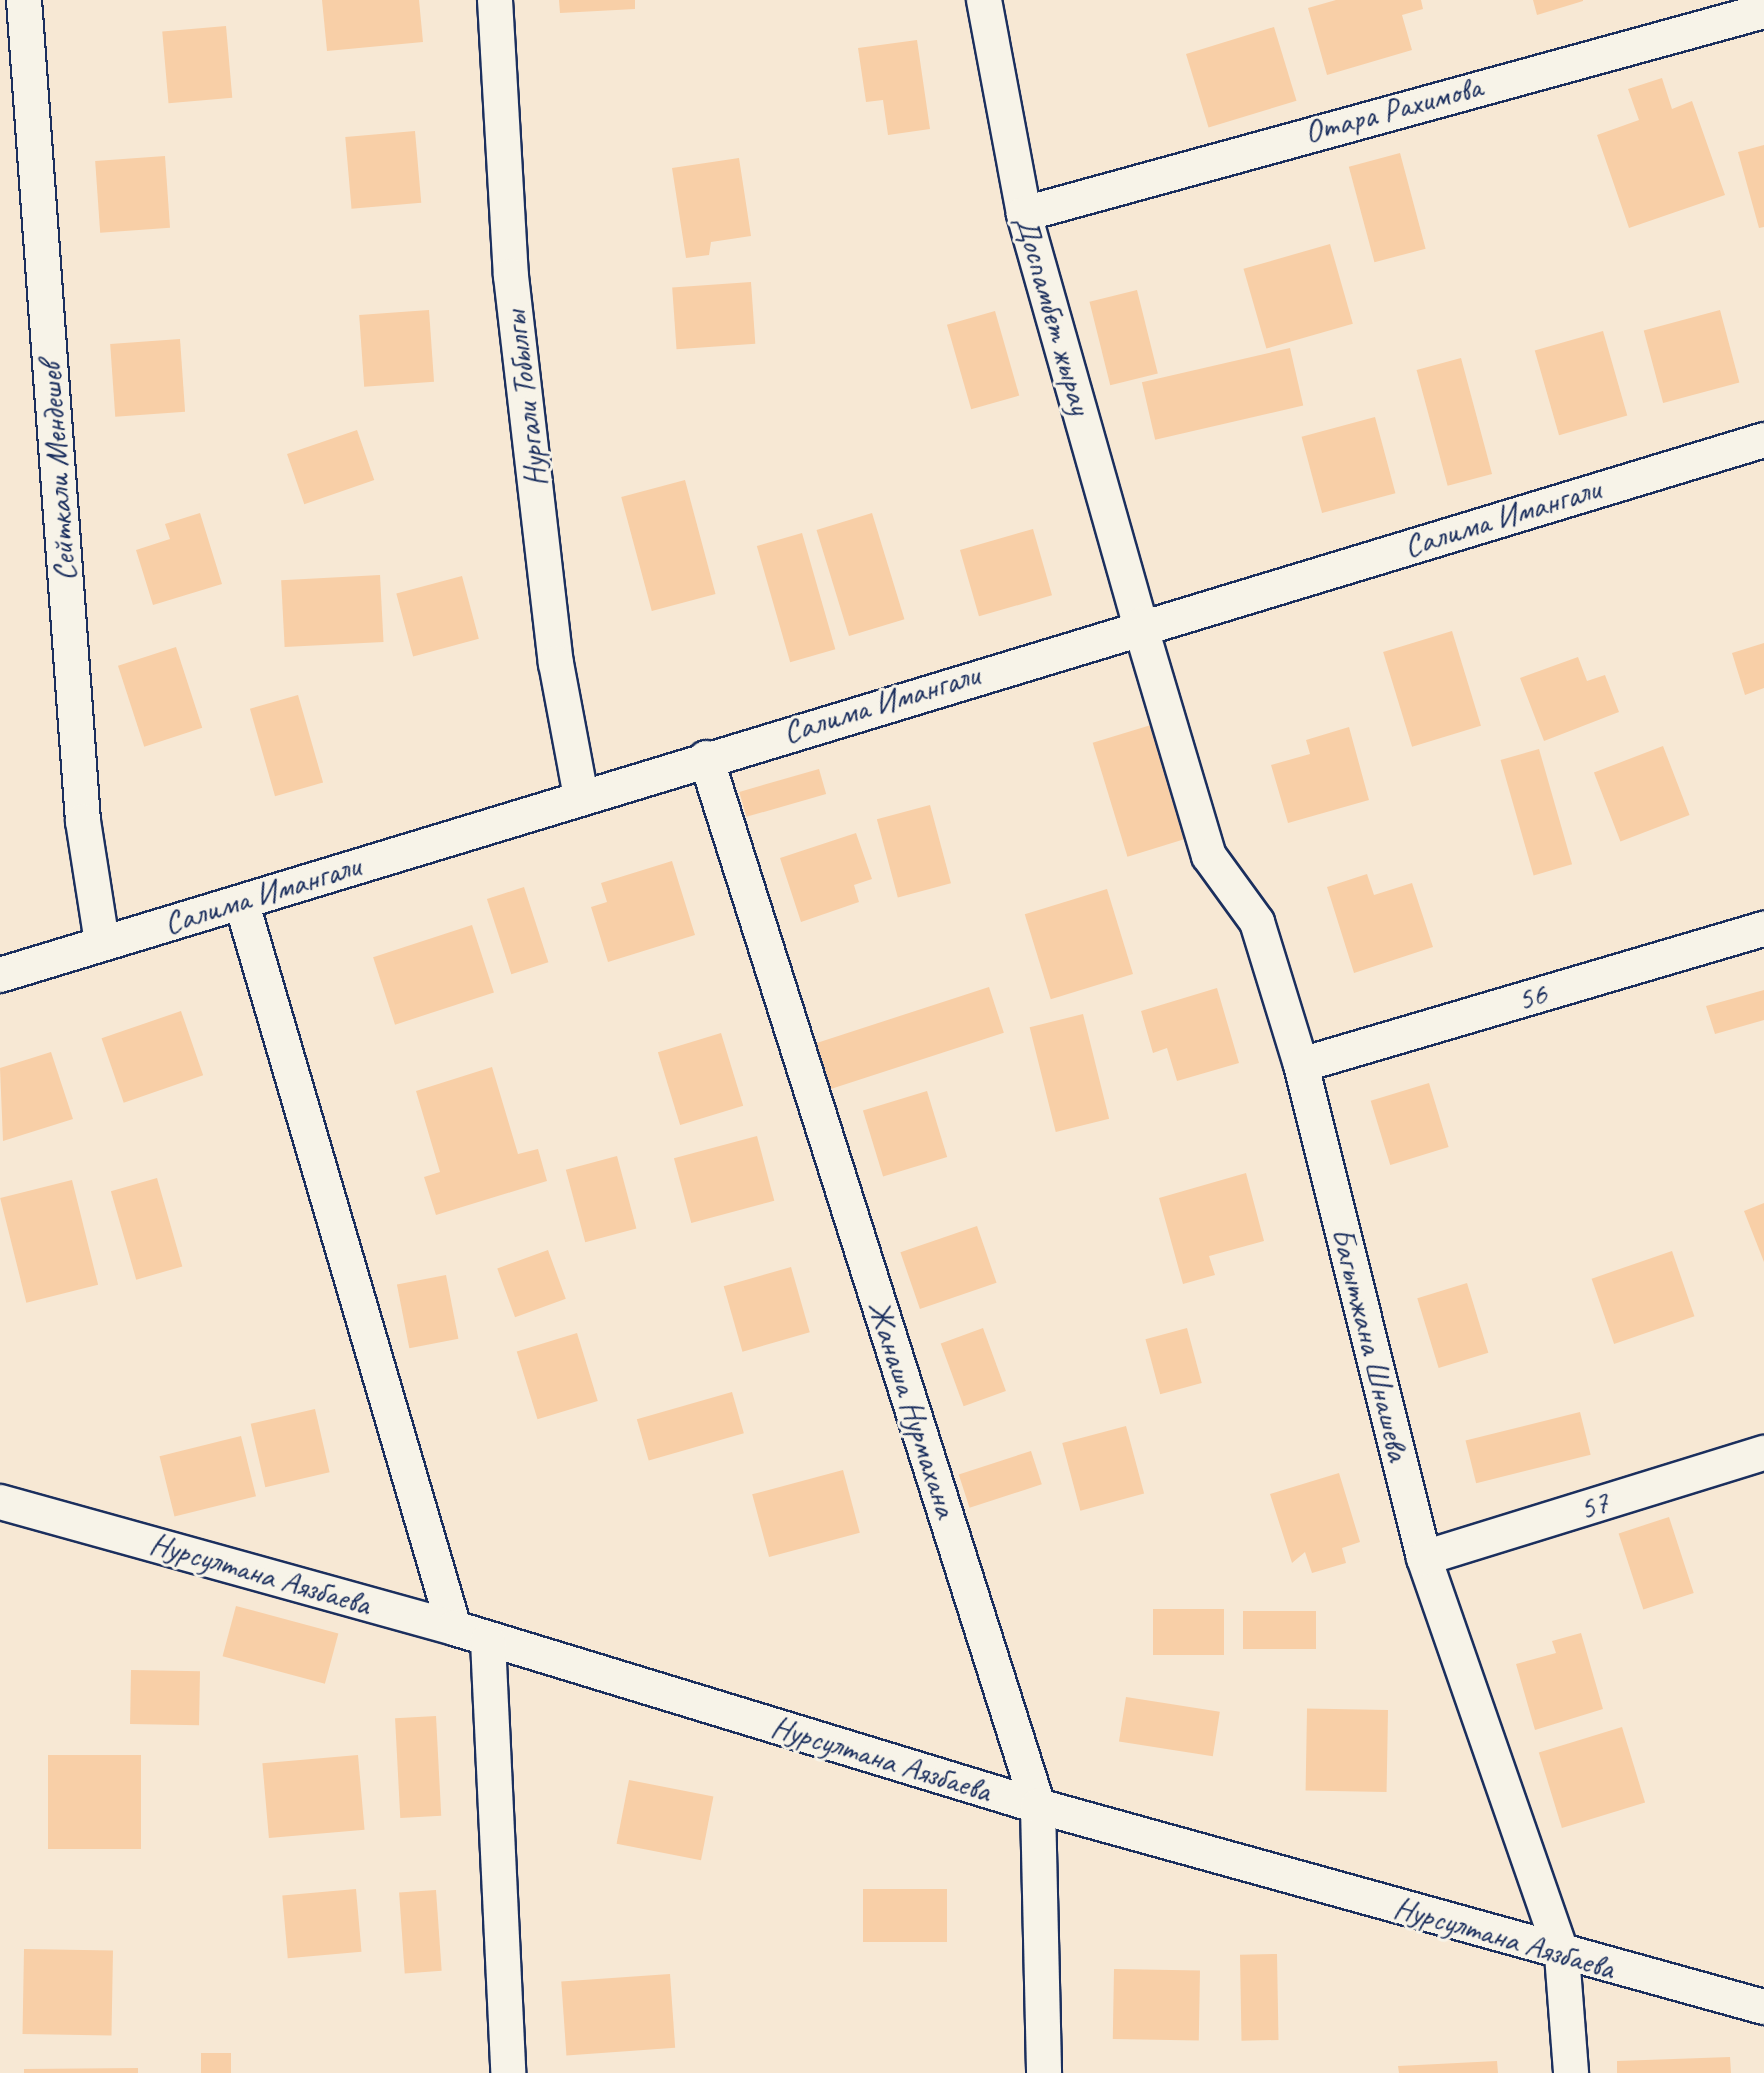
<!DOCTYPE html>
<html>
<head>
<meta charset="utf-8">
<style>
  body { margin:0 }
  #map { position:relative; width:1764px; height:2073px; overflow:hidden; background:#f7e8d4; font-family:Caveat,sans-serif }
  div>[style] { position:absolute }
  .building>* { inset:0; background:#f8cfa7; transform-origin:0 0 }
  .roads { filter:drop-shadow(2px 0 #1b2f5e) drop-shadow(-2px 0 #1b2f5e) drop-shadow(0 2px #1b2f5e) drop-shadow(0 -2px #1b2f5e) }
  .minor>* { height:34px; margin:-17px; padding:0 17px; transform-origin:17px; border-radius:17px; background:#f7f3e8 }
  span { translate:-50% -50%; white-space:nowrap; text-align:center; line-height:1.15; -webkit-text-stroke:6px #f7f3e8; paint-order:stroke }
  .street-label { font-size:32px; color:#1b2f5e }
</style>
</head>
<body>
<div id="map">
  <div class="building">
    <i style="clip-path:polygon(322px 0,419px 0,423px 42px,327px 51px)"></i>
    <i style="clip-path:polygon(559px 0,635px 0,635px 9px,560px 13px)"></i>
    <i style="clip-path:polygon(1336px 0,1421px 0,1423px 9px,1402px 15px,1412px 50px,1327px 75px,1308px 8px)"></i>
    <i style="clip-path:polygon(1533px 0,1583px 0,1583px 1px,1537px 15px)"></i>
    <i style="left:226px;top:26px;width:72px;height:64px;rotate:85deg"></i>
    <i style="left:1274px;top:27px;width:77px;height:92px;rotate:73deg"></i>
    <i style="clip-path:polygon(917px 40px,930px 129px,888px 135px,883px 100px,866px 102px,858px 48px)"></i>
    <i style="clip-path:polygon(1662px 78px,1672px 109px,1692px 101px,1725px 195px,1629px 228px,1597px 135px,1639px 120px,1628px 89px)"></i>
    <i style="left:415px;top:131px;width:72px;height:70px;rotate:85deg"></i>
    <i style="clip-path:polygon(1764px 145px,1764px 227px,1759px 228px,1738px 152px)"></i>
    <i style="left:1400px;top:153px;width:99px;height:53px;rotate:75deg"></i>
    <i style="left:165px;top:156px;width:72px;height:70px;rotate:86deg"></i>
    <i style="clip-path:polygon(739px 158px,751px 236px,711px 242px,709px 255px,686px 258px,672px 168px)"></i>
    <i style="left:1330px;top:244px;width:83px;height:90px;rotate:74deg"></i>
    <i style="left:751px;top:282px;width:62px;height:79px;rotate:86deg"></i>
    <i style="left:1137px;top:290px;width:86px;height:49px;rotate:76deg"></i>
    <i style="left:429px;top:310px;width:72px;height:70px;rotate:86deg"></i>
    <i style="left:1720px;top:310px;width:75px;height:79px;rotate:75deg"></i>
    <i style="left:995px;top:311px;width:88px;height:50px;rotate:74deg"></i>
    <i style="left:1603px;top:331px;width:88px;height:71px;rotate:74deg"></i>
    <i style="left:180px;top:339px;width:73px;height:70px;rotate:86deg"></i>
    <i style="left:1290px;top:348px;width:59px;height:152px;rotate:77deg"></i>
    <i style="left:1461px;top:358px;width:120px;height:46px;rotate:75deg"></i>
    <i style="left:1375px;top:417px;width:79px;height:76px;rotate:75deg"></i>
    <i style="left:357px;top:430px;width:53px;height:74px;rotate:71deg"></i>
    <i style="left:685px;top:480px;width:118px;height:66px;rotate:75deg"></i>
    <i style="clip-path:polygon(200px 513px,222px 584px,153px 605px,136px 550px,170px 539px,165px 524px)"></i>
    <i style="left:872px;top:513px;width:111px;height:58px;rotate:73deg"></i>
    <i style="left:1033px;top:529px;width:69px;height:76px;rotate:74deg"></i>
    <i style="left:802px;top:533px;width:121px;height:47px;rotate:74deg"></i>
    <i style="left:380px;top:575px;width:67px;height:99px;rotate:87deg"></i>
    <i style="left:462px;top:576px;width:65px;height:68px;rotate:75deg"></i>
    <i style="left:1452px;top:631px;width:99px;height:72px;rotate:73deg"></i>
    <i style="clip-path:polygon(1764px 643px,1764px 688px,1745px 695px,1732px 653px)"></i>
    <i style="left:176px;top:647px;width:85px;height:61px;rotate:72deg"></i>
    <i style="clip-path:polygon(1578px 657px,1587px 681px,1605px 675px,1619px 712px,1544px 741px,1520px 678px)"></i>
    <i style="left:298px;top:695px;width:91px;height:50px;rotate:74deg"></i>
    <i style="left:1151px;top:725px;width:119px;height:61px;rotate:73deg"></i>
    <i style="clip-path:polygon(1349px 727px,1369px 800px,1288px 823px,1271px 765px,1310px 754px,1306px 740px)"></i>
    <i style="left:1663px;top:746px;width:74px;height:74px;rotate:69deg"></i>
    <i style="left:1539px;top:749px;width:120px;height:40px;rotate:74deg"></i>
    <i style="left:819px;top:769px;width:26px;height:83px;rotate:74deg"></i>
    <i style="left:930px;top:805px;width:81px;height:55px;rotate:75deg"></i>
    <i style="clip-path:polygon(856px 833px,872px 879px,854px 885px,859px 902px,801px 922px,780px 858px)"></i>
    <i style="clip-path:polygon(672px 861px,695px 935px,608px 962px,591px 907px,607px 902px,601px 883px)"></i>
    <i style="clip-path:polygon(1367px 874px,1374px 895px,1412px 883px,1433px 947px,1354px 973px,1327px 887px)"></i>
    <i style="left:524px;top:887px;width:79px;height:39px;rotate:72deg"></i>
    <i style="left:1107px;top:889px;width:89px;height:86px;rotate:73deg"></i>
    <i style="left:472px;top:925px;width:71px;height:104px;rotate:72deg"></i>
    <i style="left:989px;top:987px;width:48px;height:186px;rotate:72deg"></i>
    <i style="clip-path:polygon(1217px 988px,1239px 1063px,1177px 1081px,1167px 1048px,1153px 1053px,1141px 1011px)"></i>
    <i style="clip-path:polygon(1764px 990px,1764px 1020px,1715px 1034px,1706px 1006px)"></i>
    <i style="left:181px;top:1011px;width:68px;height:84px;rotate:71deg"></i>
    <i style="left:1083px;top:1014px;width:108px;height:55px;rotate:76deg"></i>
    <i style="left:721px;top:1033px;width:76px;height:66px;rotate:73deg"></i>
    <i style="clip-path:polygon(51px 1052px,73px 1119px,3px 1141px,0 1068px)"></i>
    <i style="clip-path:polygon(492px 1067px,518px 1154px,538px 1149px,547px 1181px,436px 1215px,424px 1177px,440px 1172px,416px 1091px)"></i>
    <i style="left:1429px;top:1083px;width:67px;height:61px;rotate:73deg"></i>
    <i style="left:927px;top:1091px;width:69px;height:67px;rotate:73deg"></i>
    <i style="left:757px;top:1136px;width:67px;height:86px;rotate:75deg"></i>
    <i style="left:617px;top:1156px;width:75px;height:53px;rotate:75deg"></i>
    <i style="clip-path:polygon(1246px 1173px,1264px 1241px,1209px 1256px,1215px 1275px,1183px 1284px,1159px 1198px)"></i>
    <i style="left:157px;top:1178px;width:92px;height:48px;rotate:74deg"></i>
    <i style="left:72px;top:1180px;width:108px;height:74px;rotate:76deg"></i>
    <i style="clip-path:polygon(1764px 1203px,1764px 1262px,1744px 1211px)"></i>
    <i style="left:977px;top:1226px;width:60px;height:81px;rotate:71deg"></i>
    <i style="left:548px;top:1250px;width:52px;height:54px;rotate:70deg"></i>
    <i style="left:1672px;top:1251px;width:69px;height:85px;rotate:71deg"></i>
    <i style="left:791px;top:1267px;width:68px;height:70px;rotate:74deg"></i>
    <i style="left:446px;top:1275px;width:65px;height:50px;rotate:79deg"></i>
    <i style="left:1467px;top:1283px;width:73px;height:52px;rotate:73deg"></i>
    <i style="left:983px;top:1328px;width:67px;height:45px;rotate:70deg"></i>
    <i style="left:1187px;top:1328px;width:57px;height:43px;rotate:75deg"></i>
    <i style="left:577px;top:1333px;width:71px;height:63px;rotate:73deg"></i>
    <i style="left:732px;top:1392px;width:43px;height:99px;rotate:74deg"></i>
    <i style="left:315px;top:1409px;width:65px;height:66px;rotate:77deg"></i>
    <i style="left:1580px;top:1412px;width:44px;height:118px;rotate:76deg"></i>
    <i style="left:1126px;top:1426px;width:70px;height:66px;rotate:75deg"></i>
    <i style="left:241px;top:1436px;width:62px;height:84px;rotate:76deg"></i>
    <i style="left:1031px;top:1451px;width:35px;height:76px;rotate:72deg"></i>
    <i style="left:843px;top:1470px;width:65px;height:94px;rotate:75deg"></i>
    <i style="clip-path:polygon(1339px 1473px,1360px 1542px,1342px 1548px,1346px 1563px,1312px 1573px,1305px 1552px,1292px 1563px,1270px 1494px)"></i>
    <i style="left:1669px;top:1517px;width:80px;height:53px;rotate:72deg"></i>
    <i style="left:236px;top:1606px;width:106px;height:52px;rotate:15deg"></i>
    <i style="left:1153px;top:1609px;width:71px;height:46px"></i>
    <i style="left:1243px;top:1611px;width:73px;height:38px"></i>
    <i style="clip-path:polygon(1581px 1633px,1603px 1709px,1535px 1730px,1516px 1664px,1556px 1653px,1552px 1641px)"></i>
    <i style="left:131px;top:1670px;width:69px;height:54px;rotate:1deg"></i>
    <i style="left:1126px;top:1697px;width:95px;height:45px;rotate:9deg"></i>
    <i style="left:1388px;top:1710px;width:82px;height:81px;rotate:91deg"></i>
    <i style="left:436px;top:1716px;width:100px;height:41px;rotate:87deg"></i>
    <i style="left:1622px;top:1727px;width:79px;height:87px;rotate:73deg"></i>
    <i style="left:141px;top:1755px;width:94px;height:93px;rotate:90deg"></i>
    <i style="left:358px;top:1755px;width:75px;height:96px;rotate:85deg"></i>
    <i style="left:629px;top:1780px;width:86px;height:65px;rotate:11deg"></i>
    <i style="left:356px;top:1889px;width:63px;height:74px;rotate:85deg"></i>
    <i style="left:863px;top:1889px;width:84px;height:53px"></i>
    <i style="left:436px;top:1890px;width:81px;height:37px;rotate:86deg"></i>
    <i style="left:24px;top:1949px;width:89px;height:85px;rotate:1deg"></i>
    <i style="left:1277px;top:1954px;width:86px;height:37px;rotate:89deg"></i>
    <i style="left:1114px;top:1969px;width:86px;height:70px;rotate:1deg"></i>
    <i style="left:670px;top:1974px;width:74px;height:109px;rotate:86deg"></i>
    <i style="left:201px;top:2053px;width:30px;height:20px"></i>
    <i style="clip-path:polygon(1730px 2057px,1731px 2073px,1617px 2073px,1617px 2061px)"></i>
    <i style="clip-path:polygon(1497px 2061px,1498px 2073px,1399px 2073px,1398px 2066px)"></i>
    <i style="clip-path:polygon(138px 2068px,138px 2073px,24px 2073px,24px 2069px)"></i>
  </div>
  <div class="roads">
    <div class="minor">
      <i style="left:24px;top:0;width:823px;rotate:85.89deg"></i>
      <i style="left:83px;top:821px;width:123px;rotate:81.1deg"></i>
      <i style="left:495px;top:0;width:276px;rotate:86.7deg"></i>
      <i style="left:511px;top:276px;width:390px;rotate:83.4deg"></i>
      <i style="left:556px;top:663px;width:135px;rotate:79.4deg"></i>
      <i style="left:984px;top:0;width:218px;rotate:79.4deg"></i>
      <i style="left:1024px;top:214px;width:427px;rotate:74.2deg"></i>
      <i style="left:1140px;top:625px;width:241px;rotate:73.4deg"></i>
      <i style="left:1209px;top:856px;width:82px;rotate:54deg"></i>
      <i style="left:1257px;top:922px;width:150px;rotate:72.9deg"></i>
      <i style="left:1301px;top:1065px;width:508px;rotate:75.99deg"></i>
      <i style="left:1424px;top:1558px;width:420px;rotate:70.8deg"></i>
      <i style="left:1562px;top:1955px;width:118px;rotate:85.6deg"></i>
      <i style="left:1024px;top:214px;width:767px;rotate:-15.34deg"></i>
      <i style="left:706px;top:758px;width:1099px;rotate:72.42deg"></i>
      <i style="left:1038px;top:1806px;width:267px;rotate:88.7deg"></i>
      <i style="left:242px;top:904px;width:754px;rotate:73.68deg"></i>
      <i style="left:0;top:975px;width:1843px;rotate:-16.87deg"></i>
      <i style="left:1301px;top:1065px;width:483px;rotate:-16.4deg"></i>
      <i style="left:0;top:1502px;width:471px;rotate:15.5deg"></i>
      <i style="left:454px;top:1628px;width:611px;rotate:16.95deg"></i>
      <i style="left:1038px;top:1806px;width:753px;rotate:15.48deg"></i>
      <i style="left:1424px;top:1558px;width:356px;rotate:-17.2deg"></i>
      <i style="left:488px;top:1641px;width:432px;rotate:87.3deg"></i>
    </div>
  </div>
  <div class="street-label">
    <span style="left:1393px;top:110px;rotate:-15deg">Отара Рахимова</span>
    <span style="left:1053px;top:315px;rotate:74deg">Доспамбет жырау</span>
    <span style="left:526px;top:399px;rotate:-97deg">Нургали Тобылгы</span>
    <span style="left:58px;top:472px;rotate:-94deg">Сейткали Мендешев</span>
    <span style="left:1502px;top:518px;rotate:-17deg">Салима Имангали</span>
    <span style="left:881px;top:704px;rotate:-17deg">Салима Имангали</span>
    <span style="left:262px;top:895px;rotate:-17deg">Салима Имангали</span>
    <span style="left:1532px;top:997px;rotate:-16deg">56</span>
    <span style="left:1370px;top:1344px;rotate:76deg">Багытжана Шнашева</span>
    <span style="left:912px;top:1409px;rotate:72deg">Жанаша Нурмахана</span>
    <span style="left:1594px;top:1506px;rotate:-17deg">57</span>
    <span style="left:260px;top:1574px;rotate:16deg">Нурсултана Аязбаева</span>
    <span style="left:881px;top:1759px;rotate:17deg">Нурсултана Аязбаева</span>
    <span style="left:1504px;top:1938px;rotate:16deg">Нурсултана Аязбаева</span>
  </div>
</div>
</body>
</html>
